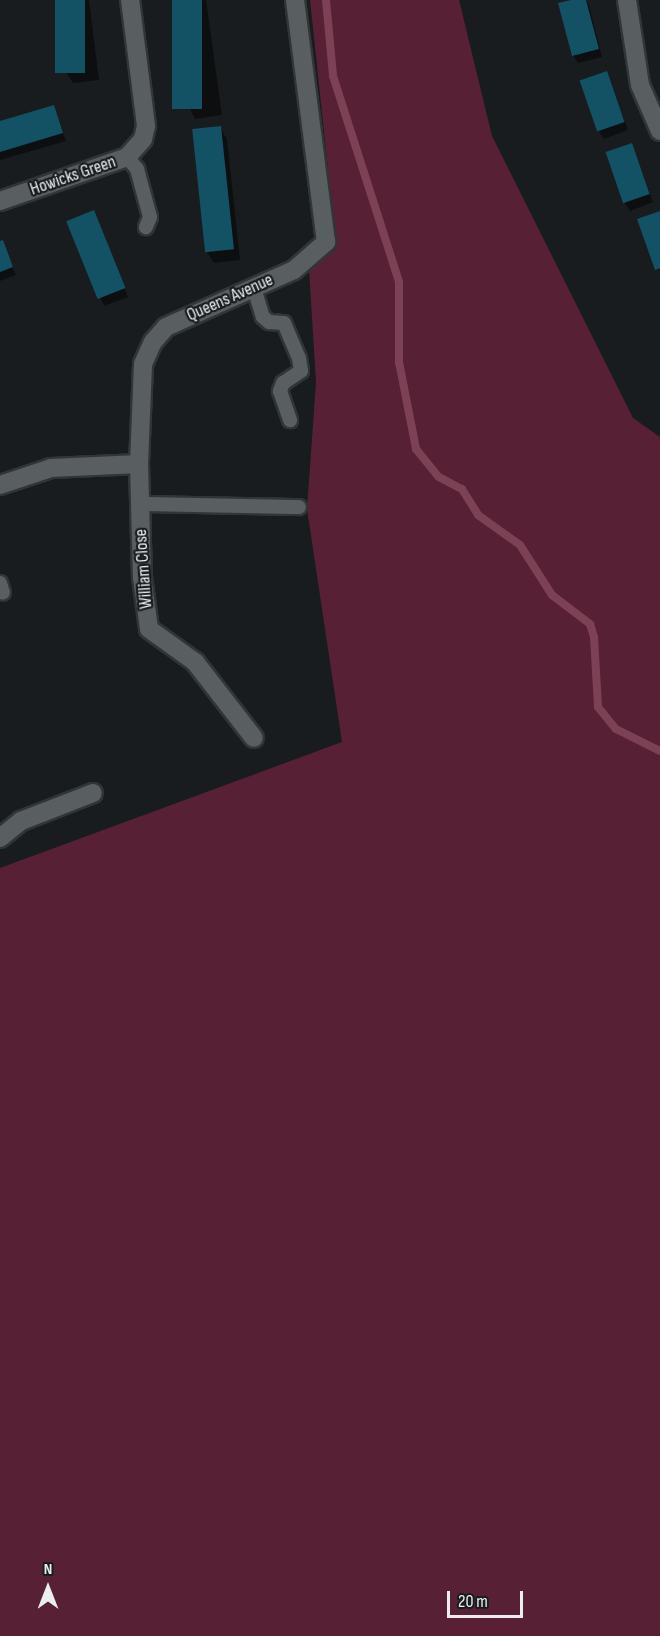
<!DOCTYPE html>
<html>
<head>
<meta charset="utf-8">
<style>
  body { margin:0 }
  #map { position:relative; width:660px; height:1636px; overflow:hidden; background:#181c1e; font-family:"Sofia Sans Condensed",sans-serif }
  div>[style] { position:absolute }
  .green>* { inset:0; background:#582034 }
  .shadow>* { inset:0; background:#0007 }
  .stream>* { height:8px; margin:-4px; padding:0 4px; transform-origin:4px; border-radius:4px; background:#7d4155 }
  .building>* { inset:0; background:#135165; transform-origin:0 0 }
  .roads { filter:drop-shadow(2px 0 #323536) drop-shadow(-2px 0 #323536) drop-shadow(0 2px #323536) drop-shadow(0 -2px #323536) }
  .lane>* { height:14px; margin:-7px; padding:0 7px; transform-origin:7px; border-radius:7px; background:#595f61 }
  .street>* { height:18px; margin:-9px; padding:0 9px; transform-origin:9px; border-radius:9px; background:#595f61 }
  span { translate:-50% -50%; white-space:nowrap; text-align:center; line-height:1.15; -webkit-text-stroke:4.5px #181c1e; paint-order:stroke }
  .street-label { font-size:18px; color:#ebeef0 }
  .north { position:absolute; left:18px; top:1558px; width:60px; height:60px; -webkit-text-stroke:4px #181c1e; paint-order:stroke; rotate:0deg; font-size:16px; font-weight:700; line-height:24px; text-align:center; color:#ebeef0 }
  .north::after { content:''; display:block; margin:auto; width:21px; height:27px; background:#ebeef0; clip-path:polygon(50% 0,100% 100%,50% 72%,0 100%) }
  .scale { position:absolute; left:447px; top:1591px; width:76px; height:27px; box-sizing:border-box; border:3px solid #ebeef0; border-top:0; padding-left:8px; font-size:18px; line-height:21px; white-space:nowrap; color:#ebeef0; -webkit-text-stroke:4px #181c1e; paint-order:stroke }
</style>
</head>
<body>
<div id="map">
  <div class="green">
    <i style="clip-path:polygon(310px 0,459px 0,492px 136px,633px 418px,660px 437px,660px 1636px,0 1636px,0 868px,342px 742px,307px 509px,316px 382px,309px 269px,336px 245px)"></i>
  </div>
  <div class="shadow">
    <i style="clip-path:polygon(57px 0,89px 0,99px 80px,73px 83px,66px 72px)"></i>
    <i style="clip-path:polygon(174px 0,206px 0,222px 115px,195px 119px,189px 107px)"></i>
    <i style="clip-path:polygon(577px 0,586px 0,589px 6px,602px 57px,578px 63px,573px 55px)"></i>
    <i style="clip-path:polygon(610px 81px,628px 130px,604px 139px,599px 131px)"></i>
    <i style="clip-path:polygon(53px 106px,66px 141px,0 160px,0 122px)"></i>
    <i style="clip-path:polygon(220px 128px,227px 139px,240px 260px,214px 263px,207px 252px)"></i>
    <i style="clip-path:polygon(632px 145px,653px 202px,630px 211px,625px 203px)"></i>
    <i style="clip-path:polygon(98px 220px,128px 297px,104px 306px,68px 222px)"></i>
    <i style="clip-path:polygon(0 243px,16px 275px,0 281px)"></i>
  </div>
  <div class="stream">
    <i style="left:326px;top:0;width:76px;rotate:84.7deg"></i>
    <i style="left:333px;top:76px;width:216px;rotate:72.2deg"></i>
    <i style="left:399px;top:282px;width:80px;rotate:90deg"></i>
    <i style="left:399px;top:362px;width:89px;rotate:78.9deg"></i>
    <i style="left:416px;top:449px;width:36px;rotate:51deg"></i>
    <i style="left:439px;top:477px;width:26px;rotate:28deg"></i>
    <i style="left:462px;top:489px;width:31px;rotate:58deg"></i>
    <i style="left:478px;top:515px;width:52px;rotate:35.5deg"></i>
    <i style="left:520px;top:545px;width:59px;rotate:57.4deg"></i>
    <i style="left:552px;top:595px;width:48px;rotate:37.3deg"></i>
    <i style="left:590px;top:624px;width:14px;rotate:73deg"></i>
    <i style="left:594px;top:637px;width:70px;rotate:86.7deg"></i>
    <i style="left:598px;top:707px;width:28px;rotate:51deg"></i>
    <i style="left:616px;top:729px;width:49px;rotate:26.6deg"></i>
  </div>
  <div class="building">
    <i style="left:55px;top:0;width:30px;height:73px"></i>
    <i style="left:172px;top:0;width:30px;height:109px"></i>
    <i style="clip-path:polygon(571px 0,586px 0,599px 49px,572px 56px,558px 3px)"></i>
    <i style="left:607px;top:71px;width:54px;height:29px;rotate:71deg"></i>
    <i style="clip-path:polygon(54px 105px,63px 133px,0 152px,0 121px)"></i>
    <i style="left:221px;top:126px;width:124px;height:29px;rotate:84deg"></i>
    <i style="left:632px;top:143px;width:54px;height:28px;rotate:71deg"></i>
    <i style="left:94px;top:210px;width:84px;height:30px;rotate:68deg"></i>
    <i style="clip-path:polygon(660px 211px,660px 268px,655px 270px,637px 219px)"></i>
    <i style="clip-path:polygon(3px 240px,13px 267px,0 272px,0 241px)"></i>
  </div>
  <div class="roads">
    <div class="lane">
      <i style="left:127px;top:157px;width:16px;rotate:50deg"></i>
      <i style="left:137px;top:169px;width:50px;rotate:74.8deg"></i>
      <i style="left:150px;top:217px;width:11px;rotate:112deg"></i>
      <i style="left:254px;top:288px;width:30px;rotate:73deg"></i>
      <i style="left:263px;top:317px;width:8px;rotate:40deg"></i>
      <i style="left:269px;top:322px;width:15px;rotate:4deg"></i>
      <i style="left:284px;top:323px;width:38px;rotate:67deg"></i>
      <i style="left:299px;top:358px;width:13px;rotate:81deg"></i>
      <i style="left:301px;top:371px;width:22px;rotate:146deg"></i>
      <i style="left:283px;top:383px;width:9px;rotate:111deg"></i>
      <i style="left:280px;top:391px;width:31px;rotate:71deg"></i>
      <i style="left:140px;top:504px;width:159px;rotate:1.1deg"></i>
      <i style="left:0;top:583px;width:10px;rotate:73deg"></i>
    </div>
    <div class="street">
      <i style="left:627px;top:0;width:86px;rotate:81.3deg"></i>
      <i style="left:640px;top:85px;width:50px;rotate:66.5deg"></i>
      <i style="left:0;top:201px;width:134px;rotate:-19.1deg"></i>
      <i style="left:127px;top:157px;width:24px;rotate:-48deg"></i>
      <i style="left:143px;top:139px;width:13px;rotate:-77deg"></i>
      <i style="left:146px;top:126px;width:127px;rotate:-97.2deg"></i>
      <i style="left:139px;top:464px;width:113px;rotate:88.5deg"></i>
      <i style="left:142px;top:577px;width:52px;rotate:82.3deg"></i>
      <i style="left:149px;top:629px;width:57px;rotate:35.7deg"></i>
      <i style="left:195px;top:662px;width:96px;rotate:52.2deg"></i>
      <i style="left:0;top:485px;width:54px;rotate:-18.4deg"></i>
      <i style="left:51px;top:468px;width:88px;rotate:-2.6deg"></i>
      <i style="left:139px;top:464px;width:100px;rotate:-87.7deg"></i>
      <i style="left:143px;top:364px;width:24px;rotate:-66deg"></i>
      <i style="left:153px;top:342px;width:20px;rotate:-49deg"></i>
      <i style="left:166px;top:327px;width:140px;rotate:-24deg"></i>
      <i style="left:294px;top:270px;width:43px;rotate:-41.2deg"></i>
      <i style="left:326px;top:242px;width:244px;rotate:-97.3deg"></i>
      <i style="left:0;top:838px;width:27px;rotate:-39deg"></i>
      <i style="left:21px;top:821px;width:77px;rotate:-21.3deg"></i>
    </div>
  </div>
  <div class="street-label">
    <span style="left:73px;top:176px;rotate:-19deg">Howicks Green</span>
    <span style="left:230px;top:298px;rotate:-24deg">Queens Avenue</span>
    <span style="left:144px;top:569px;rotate:-94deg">William Close</span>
  </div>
  <div class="north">N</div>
  <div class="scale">20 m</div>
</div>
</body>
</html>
